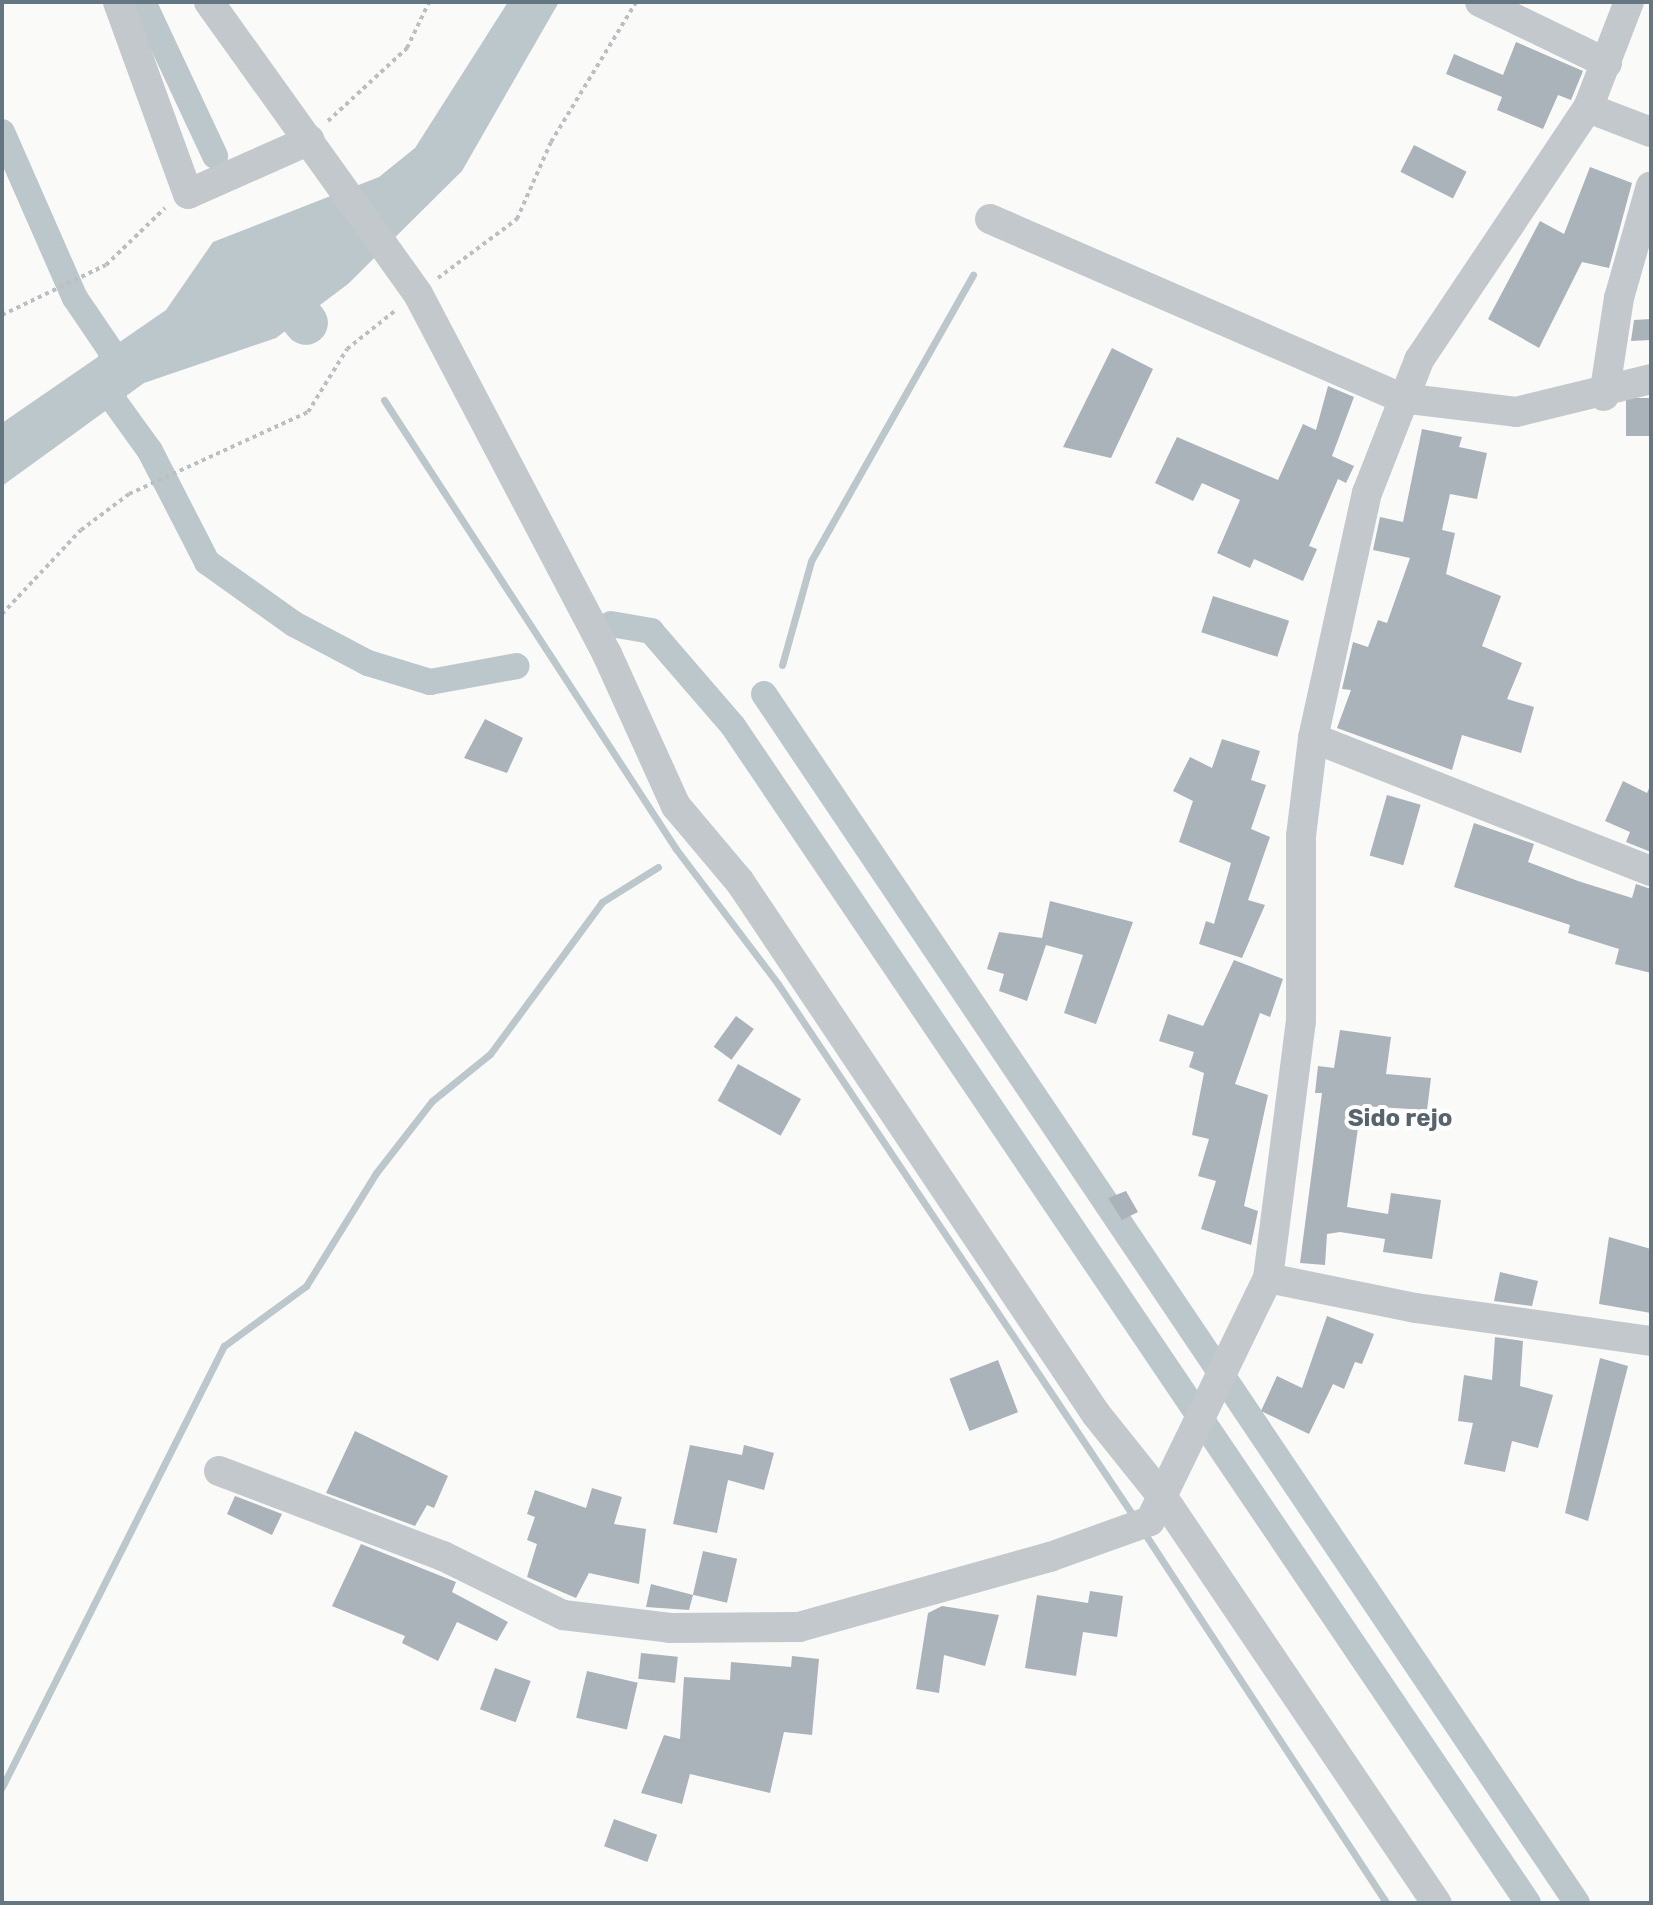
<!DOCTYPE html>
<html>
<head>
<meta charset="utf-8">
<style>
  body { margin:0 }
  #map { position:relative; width:1653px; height:1905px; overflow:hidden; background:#fafaf8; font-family:Rubik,sans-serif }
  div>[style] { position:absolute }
  .water>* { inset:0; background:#bbc7cb }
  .stream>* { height:7px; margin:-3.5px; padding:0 3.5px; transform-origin:3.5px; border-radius:3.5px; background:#bbc7cb }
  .canal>* { height:26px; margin:-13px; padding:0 13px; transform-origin:13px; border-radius:13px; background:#bbc7cb }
  .river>* { height:44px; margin:-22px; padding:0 22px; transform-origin:22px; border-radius:22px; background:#bbc7cb }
  .building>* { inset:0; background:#aab3b9; transform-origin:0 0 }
  .path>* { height:4px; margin-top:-2px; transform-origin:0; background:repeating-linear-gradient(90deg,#bbbfc2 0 4px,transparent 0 8px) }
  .minor>* { height:30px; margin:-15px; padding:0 15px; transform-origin:15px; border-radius:15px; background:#c3c8cc }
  span { translate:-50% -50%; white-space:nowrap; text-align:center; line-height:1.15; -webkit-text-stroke:8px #fff; paint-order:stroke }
  .quarter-label { font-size:24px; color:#57646e; font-weight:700 }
  .frame { position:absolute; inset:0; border:4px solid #657683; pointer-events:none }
</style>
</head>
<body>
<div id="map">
  <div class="water">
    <i style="clip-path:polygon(508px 2px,559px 2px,462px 171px,348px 284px,276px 338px,144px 383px,2px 486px,2px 423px,166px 310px,213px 242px,379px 177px,415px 148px)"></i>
  </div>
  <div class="stream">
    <i style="left:384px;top:400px;width:536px;rotate:56.96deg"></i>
    <i style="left:676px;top:849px;width:169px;rotate:52.9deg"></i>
    <i style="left:778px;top:984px;width:641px;rotate:56.26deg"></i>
    <i style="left:782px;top:665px;width:108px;rotate:-74.4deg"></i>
    <i style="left:811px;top:561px;width:329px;rotate:-60.5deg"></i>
    <i style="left:1143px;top:1531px;width:444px;rotate:56.8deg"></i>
    <i style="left:2px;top:1787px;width:494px;rotate:-63.3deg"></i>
    <i style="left:224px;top:1346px;width:102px;rotate:-36.2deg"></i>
    <i style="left:306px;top:1286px;width:133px;rotate:-58.2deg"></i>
    <i style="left:376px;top:1173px;width:91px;rotate:-52.1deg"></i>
    <i style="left:432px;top:1101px;width:75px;rotate:-39deg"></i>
    <i style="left:490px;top:1054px;width:189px;rotate:-53.6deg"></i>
    <i style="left:602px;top:902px;width:66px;rotate:-32deg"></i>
  </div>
  <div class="canal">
    <i style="left:143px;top:2px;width:170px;rotate:64.9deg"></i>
    <i style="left:2px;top:132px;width:181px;rotate:66.3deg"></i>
    <i style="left:75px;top:298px;width:64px;rotate:55.8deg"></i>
    <i style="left:111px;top:351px;width:50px;rotate:86.6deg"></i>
    <i style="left:114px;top:401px;width:62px;rotate:54.2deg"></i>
    <i style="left:150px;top:451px;width:125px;rotate:62.8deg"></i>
    <i style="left:207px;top:562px;width:107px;rotate:35.5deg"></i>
    <i style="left:294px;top:624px;width:84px;rotate:27.8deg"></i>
    <i style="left:368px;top:663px;width:65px;rotate:17deg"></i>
    <i style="left:430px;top:682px;width:88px;rotate:-10.4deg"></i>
    <i style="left:611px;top:624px;width:41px;rotate:9.9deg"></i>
    <i style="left:651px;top:631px;width:125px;rotate:49.2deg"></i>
    <i style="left:733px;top:726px;width:1420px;rotate:55.96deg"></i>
    <i style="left:764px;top:694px;width:1457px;rotate:56.08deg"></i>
  </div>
  <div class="river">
    <i style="left:268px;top:275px;width:61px;rotate:51.6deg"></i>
  </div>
  <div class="building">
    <i style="clip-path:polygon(1516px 42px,1583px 71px,1571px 100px,1558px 95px,1543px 129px,1497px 110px,1502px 97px,1446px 74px,1454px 54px,1503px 75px)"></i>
    <i style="left:1414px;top:145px;width:59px;height:30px;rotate:27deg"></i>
    <i style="clip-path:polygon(1590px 167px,1632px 183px,1618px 235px,1609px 268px,1582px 262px,1539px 348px,1488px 319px,1540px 221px,1564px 234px)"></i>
    <i style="clip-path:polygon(1651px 319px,1651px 340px,1631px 341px,1634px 320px)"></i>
    <i style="clip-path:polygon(1112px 348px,1153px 369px,1111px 458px,1063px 447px)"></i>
    <i style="clip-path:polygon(1328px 386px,1354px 397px,1332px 456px,1354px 466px,1346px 483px,1338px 479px,1309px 546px,1317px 549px,1303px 581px,1254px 559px,1250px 568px,1217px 553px,1240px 500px,1202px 483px,1193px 501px,1155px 483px,1177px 437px,1278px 480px,1303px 424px,1316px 430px)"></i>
    <i style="left:1651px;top:398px;width:38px;height:25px;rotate:90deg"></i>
    <i style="clip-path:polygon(1422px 429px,1462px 437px,1459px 447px,1487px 453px,1477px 499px,1450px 494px,1442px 530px,1455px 533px,1446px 574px,1501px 596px,1482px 646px,1522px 663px,1507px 699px,1534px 707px,1521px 753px,1462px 735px,1452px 770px,1337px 728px,1351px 690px,1342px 689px,1353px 642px,1368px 647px,1378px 620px,1387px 623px,1410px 558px,1373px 550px,1380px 517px,1403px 522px)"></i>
    <i style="left:1213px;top:596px;width:80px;height:38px;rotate:18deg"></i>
    <i style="clip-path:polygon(485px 719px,523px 738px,507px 773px,464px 758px)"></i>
    <i style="clip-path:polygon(1222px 739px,1260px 751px,1251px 780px,1266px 785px,1251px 829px,1270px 837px,1248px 900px,1265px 905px,1242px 958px,1199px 944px,1206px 921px,1214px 924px,1231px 863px,1179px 842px,1193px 801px,1173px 791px,1190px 757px,1212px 768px)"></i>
    <i style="clip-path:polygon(1623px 781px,1647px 793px,1651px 784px,1651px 852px,1626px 842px,1630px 832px,1605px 821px)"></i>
    <i style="left:1387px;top:795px;width:35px;height:63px;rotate:16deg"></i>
    <i style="clip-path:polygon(1474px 823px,1534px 844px,1528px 862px,1578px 881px,1632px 898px,1636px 884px,1651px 889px,1651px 973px,1615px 964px,1619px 949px,1568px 933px,1570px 925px,1454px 887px)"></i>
    <i style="clip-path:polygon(1050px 901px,1133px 922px,1096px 1024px,1064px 1013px,1083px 955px,1046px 945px,1027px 1001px,999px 991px,1004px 974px,987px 969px,999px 932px,1042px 938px)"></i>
    <i style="clip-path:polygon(1234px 960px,1283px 979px,1270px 1017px,1260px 1013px,1235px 1084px,1268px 1095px,1244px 1206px,1258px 1211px,1251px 1245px,1201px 1229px,1216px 1181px,1198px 1176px,1209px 1139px,1192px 1135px,1204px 1073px,1189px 1067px,1194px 1052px,1159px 1041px,1168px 1014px,1203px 1026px)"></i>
    <i style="left:736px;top:1016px;width:22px;height:38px;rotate:36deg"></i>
    <i style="clip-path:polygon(1340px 1030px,1391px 1037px,1386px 1074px,1431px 1078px,1427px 1110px,1361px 1106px,1347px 1207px,1388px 1214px,1391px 1193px,1441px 1200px,1432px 1259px,1383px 1252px,1385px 1239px,1340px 1232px,1327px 1234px,1325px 1265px,1300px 1263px,1322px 1093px,1315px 1093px,1318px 1066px,1334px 1068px)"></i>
    <i style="left:738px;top:1064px;width:72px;height:42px;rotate:29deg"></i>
    <i style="clip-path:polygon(1126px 1191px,1138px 1212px,1122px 1220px,1108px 1198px)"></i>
    <i style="clip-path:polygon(1609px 1237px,1651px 1249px,1651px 1313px,1599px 1304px)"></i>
    <i style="clip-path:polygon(1500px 1272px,1538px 1281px,1532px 1306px,1494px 1301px)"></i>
    <i style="clip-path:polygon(1327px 1316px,1374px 1334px,1362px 1364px,1355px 1362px,1344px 1389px,1333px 1384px,1309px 1434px,1261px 1411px,1277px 1376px,1302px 1388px)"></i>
    <i style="clip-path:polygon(1495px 1337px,1523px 1341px,1520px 1386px,1553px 1395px,1538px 1448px,1512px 1441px,1505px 1472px,1464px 1464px,1473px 1423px,1458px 1421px,1464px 1375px,1492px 1380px)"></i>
    <i style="clip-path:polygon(1600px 1358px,1628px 1366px,1588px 1521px,1565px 1513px)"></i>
    <i style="left:998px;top:1360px;width:56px;height:52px;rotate:69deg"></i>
    <i style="clip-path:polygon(355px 1431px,448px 1476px,434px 1508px,427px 1505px,415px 1526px,326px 1493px)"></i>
    <i style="clip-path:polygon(690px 1445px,742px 1455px,744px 1445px,774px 1453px,764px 1490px,728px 1480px,717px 1533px,673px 1524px)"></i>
    <i style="clip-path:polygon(592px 1488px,622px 1497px,614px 1524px,646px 1529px,639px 1584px,589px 1573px,576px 1598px,527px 1577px,537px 1544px,527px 1540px,535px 1517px,527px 1514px,535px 1490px,586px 1508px)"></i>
    <i style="clip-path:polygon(235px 1496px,282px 1514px,272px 1535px,227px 1514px)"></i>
    <i style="clip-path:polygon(361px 1544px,456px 1582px,452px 1592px,508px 1622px,497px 1641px,457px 1622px,438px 1661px,402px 1643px,405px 1636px,332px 1606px)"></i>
    <i style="left:703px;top:1551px;width:35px;height:45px;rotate:13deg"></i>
    <i style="clip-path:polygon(651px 1584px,693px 1595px,689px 1610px,646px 1607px)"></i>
    <i style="clip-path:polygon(1090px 1591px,1123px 1596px,1117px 1637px,1083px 1632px,1076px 1676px,1025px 1668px,1037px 1595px,1088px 1603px)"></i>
    <i style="clip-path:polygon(942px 1606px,999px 1615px,985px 1666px,944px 1655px,939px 1693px,916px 1689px,928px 1613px)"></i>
    <i style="left:641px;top:1653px;width:37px;height:26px;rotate:6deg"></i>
    <i style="clip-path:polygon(792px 1656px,819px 1659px,812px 1735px,784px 1732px,770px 1793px,690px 1774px,682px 1804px,641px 1793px,664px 1735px,680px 1739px,684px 1677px,730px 1680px,731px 1662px,791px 1667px)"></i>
    <i style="left:495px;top:1668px;width:38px;height:44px;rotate:20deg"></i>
    <i style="left:587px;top:1671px;width:52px;height:48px;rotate:13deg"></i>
    <i style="left:614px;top:1819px;width:46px;height:29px;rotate:20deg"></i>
  </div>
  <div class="path">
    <i style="left:328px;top:121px;width:108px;rotate:-42.7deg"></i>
    <i style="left:407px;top:48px;width:51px;rotate:-64.4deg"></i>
    <i style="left:438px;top:278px;width:99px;rotate:-36.8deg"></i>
    <i style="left:517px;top:219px;width:84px;rotate:-66.2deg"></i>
    <i style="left:551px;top:142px;width:164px;rotate:-58.7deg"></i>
    <i style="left:2px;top:315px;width:115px;rotate:-25.7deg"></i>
    <i style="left:106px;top:265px;width:82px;rotate:-44deg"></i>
    <i style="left:2px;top:614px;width:115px;rotate:-46.8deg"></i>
    <i style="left:81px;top:530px;width:60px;rotate:-36.9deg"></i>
    <i style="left:129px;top:494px;width:197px;rotate:-24.6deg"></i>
    <i style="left:308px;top:412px;width:74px;rotate:-58.2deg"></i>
    <i style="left:347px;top:349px;width:63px;rotate:-38.5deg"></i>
  </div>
  <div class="minor">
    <i style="left:118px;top:2px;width:204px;rotate:70deg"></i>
    <i style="left:188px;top:194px;width:133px;rotate:-23.9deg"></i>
    <i style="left:209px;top:2px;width:359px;rotate:54.4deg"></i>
    <i style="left:418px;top:294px;width:407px;rotate:62.3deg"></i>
    <i style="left:607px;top:654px;width:167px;rotate:65.6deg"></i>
    <i style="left:676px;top:806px;width:99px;rotate:49.9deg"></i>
    <i style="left:740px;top:882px;width:640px;rotate:56.21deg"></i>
    <i style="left:1096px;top:1414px;width:109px;rotate:51.3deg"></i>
    <i style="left:1164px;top:1499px;width:488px;rotate:56deg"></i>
    <i style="left:1480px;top:2px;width:141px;rotate:25.7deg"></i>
    <i style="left:1588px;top:108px;width:67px;rotate:20.9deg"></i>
    <i style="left:990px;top:219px;width:448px;rotate:23.5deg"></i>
    <i style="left:1401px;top:398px;width:116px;rotate:6.9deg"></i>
    <i style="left:1516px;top:412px;width:139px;rotate:-13.7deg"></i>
    <i style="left:1604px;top:396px;width:99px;rotate:-81.3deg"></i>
    <i style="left:1619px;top:298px;width:116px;rotate:-74.1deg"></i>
    <i style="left:1313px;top:738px;width:363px;rotate:21.5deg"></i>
    <i style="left:1268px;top:1278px;width:151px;rotate:11.5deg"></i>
    <i style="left:1416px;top:1308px;width:237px;rotate:8deg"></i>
    <i style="left:219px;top:1471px;width:240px;rotate:20.8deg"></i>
    <i style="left:443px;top:1556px;width:134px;rotate:26.2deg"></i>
    <i style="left:563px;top:1615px;width:108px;rotate:6.9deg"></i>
    <i style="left:670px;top:1628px;width:129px;rotate:-0.4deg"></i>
    <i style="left:799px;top:1627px;width:261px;rotate:-15.6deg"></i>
    <i style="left:1050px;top:1557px;width:106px;rotate:-19.8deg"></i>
    <i style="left:1150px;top:1521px;width:270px;rotate:-64.1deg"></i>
    <i style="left:1268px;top:1278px;width:258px;rotate:-82.7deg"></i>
    <i style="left:1301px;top:1022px;width:186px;rotate:-90deg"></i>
    <i style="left:1301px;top:836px;width:99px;rotate:-83deg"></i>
    <i style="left:1313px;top:738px;width:251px;rotate:-77.6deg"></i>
    <i style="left:1367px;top:493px;width:143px;rotate:-68.6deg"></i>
    <i style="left:1419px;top:360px;width:303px;rotate:-56.2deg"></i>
    <i style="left:1588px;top:108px;width:114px;rotate:-68.9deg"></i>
  </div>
  <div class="quarter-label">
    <span style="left:1400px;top:1119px">Sido rejo</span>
  </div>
  <div class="frame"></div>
</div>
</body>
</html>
